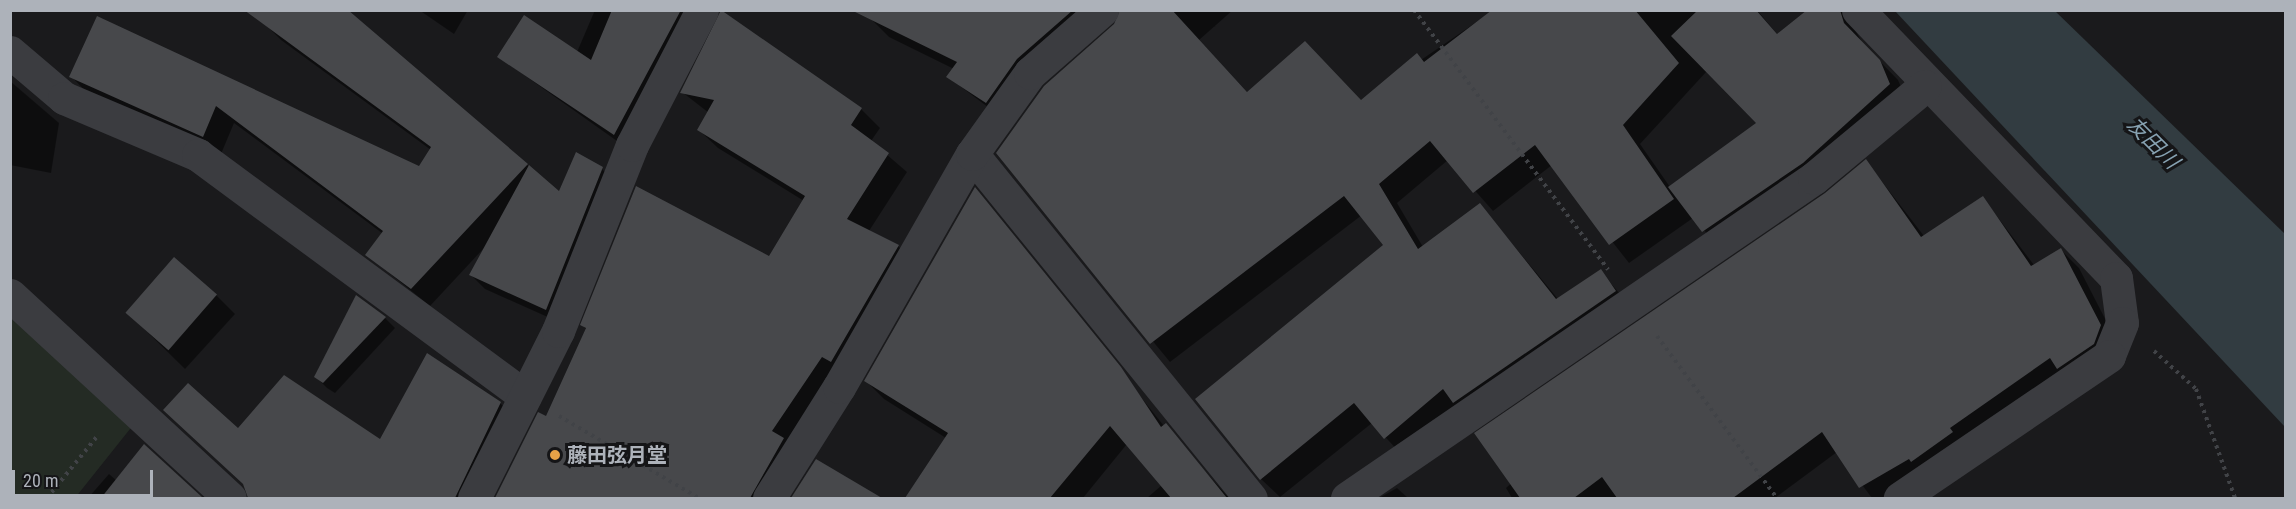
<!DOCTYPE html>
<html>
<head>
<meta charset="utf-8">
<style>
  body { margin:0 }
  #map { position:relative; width:2296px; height:509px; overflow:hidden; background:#1a1a1c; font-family:"Roboto Condensed","Noto Sans JP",sans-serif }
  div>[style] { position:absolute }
  .green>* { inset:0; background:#242b24 }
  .water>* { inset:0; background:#323c41 }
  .shadow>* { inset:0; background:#0007 }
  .building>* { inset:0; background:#47484b; transform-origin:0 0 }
  .path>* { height:4px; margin-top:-2px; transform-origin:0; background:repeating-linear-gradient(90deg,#414347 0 3px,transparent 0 7.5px) }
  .minor>* { height:33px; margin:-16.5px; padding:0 16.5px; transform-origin:16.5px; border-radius:16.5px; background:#3b3c40 }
  .dots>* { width:16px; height:16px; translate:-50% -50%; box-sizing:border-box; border:3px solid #151517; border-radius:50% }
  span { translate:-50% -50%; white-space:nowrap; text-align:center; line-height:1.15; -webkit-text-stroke:6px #151517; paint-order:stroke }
  .poi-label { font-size:20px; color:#adb2ba; font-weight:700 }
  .left { translate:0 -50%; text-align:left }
  .water-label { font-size:21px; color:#87a2b2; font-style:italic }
  .frame { position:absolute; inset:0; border:12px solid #adb2ba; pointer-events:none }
  .scale { position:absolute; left:12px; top:470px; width:141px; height:27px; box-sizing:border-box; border:3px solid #adb2ba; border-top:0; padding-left:8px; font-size:18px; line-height:21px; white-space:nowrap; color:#adb2ba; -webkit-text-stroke:4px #151517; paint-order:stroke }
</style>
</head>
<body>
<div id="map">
  <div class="green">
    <i style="clip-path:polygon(10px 315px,134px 424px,75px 498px,11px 498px)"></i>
  </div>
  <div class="water">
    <i style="clip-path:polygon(1895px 11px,2055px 11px,2285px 234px,2285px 427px)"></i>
  </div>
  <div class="shadow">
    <i style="clip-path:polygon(271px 10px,352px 10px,350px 14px,560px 193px,602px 169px,616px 183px,561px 323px,485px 289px,471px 275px,484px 248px,430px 306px,367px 255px,382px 233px,234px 123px,221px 154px,89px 95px,71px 76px,97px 18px,420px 168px,431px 150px,281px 40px,263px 22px)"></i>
    <i style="clip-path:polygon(419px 10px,468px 10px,454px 34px)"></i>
    <i style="clip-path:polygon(595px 10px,700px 10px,631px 151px,499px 57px,577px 52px)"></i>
    <i style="clip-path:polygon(evenodd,1034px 10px,1233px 10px,1199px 40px,1248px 93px,1361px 101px,1494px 10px,1757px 10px,1778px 35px,1809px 10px,1844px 10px,1863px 44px,1898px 80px,1908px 103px,1722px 250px,1693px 218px,1629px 263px,1552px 165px,1493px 211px,1448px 160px,1397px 203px,1423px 247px,1480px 205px,1558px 299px,1600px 271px,1634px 310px,1404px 457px,1372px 423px,1280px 497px,1261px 479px,1385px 245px,1362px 215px,1170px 362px,997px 153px,1116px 25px,1121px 12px,1109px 14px,1005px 120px,948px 77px,954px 69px,889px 37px,870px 18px,1034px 10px,1707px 71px,1758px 124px,1670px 187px,1640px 144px,1707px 71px)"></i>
    <i style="clip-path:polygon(10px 81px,59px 123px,51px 173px,10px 165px)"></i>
    <i style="clip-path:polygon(682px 92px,861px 109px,880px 128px,871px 141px,907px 172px,869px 231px,898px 246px,916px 264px,776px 498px,496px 498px,539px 414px,547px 418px,586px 329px,582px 325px,770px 258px,804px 201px,718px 148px,699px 130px,709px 113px)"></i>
    <i style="clip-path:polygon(1866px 161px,1924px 236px,1983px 198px,2034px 265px,2061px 250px,2079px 268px,2118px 344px,1889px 498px,1872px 498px,1837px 452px,1775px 498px,1512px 498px,1506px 488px)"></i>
    <i style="clip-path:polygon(975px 190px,1164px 426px,1229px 498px,1147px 498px,1162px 485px,1127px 444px,1083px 498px,906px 498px,946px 438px,884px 399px,866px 381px)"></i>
    <i style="clip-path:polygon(216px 295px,235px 314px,185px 369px,127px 312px)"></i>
    <i style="clip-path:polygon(385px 318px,395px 328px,335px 393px,327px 388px,316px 377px)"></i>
    <i style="clip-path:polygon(500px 403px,520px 423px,482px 498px,248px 498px,246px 487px,165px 410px,238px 430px,381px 441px)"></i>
    <i style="clip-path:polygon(144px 447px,201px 498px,88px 498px,109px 474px,117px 481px)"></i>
    <i style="clip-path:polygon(816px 461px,879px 498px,793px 498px)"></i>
    <i style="clip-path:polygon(1397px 488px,1408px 498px,1379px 498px)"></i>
  </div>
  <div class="building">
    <i style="clip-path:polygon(244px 10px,348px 10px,528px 164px,411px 289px,365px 255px,383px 231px,216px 106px,203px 137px,69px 77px,97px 16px,419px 166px,431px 147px)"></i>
    <i style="clip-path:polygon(612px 10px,681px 10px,614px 135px,497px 57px,524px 15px,591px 60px)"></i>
    <i style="clip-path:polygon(721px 10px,862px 108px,851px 125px,889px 153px,847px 219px,899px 245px,831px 362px,822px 357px,772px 431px,784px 438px,750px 498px,495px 498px,538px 412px,546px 416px,586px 328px,580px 325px,636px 186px,769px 256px,805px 196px,697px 130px,714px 100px,680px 93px)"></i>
    <i style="clip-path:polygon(851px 10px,1073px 10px,1017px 59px,986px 103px,946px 77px,957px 62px)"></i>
    <i style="clip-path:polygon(1120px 10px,1172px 10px,1247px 92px,1305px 41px,1361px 100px,1417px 53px,1424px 62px,1492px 10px,1635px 10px,1679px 63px,1623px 125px,1674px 199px,1609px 245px,1535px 145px,1473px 193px,1430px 141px,1379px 184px,1418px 249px,1480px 203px,1556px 299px,1601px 269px,1616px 291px,1453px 403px,1443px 389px,1384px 439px,1354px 403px,1260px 480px,1195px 399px,1383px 245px,1344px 196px,1150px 344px,996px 153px,1044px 86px,1114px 24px)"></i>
    <i style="clip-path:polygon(1698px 10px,1756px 10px,1777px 34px,1807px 10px,1840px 10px,1844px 23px,1880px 60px,1890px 84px,1803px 163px,1702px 232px,1668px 187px,1756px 123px,1671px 36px)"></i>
    <i style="clip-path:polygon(576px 152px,603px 167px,546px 310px,469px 275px,529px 165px,559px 191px)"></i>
    <i style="clip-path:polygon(1866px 159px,1921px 237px,1983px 196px,2031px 266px,2061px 248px,2101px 325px,2094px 344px,2057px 369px,2050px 358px,1950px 428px,1953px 432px,1911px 462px,1909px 459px,1859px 488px,1822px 432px,1733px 498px,1617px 498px,1602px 477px,1574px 498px,1520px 498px,1474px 433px,1825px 193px)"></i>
    <i style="clip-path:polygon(975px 187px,1121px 367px,1161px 427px,1166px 423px,1227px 498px,1171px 498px,1110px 426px,1050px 498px,905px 498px,948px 433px,864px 381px)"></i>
    <i style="left:174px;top:257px;width:57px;height:74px;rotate:41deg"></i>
    <i style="clip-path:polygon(356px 295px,386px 317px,323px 383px,314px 377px)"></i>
    <i style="clip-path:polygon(427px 353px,501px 402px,455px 498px,248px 498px,243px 484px,163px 410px,188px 383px,238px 428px,284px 375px,380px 439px)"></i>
    <i style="clip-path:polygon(144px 444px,203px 498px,101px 498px)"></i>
    <i style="clip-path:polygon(816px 459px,882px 498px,791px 498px)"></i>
  </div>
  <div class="path">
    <i style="left:1414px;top:10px;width:324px;rotate:53.2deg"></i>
    <i style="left:1657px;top:336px;width:202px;rotate:53.5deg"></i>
    <i style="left:2154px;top:351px;width:57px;rotate:42.1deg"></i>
    <i style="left:2196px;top:389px;width:116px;rotate:70.3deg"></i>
    <i style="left:559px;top:416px;width:162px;rotate:30.4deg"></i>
    <i style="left:47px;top:498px;width:82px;rotate:-50.9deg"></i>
  </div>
  <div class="minor">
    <i style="left:1858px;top:10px;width:372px;rotate:46.1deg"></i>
    <i style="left:2116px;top:278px;width:45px;rotate:82.4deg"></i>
    <i style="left:2122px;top:323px;width:35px;rotate:112deg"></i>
    <i style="left:2109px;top:356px;width:253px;rotate:145.8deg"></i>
    <i style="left:10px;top:52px;width:71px;rotate:40.4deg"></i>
    <i style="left:64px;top:98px;width:146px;rotate:23deg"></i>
    <i style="left:198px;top:155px;width:406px;rotate:36.4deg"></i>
    <i style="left:972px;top:154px;width:443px;rotate:51deg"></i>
    <i style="left:10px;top:295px;width:299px;rotate:42.7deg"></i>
    <i style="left:474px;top:498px;width:187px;rotate:-63.3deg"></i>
    <i style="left:558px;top:331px;width:200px;rotate:-68.3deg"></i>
    <i style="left:632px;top:145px;width:152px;rotate:-62.6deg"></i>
    <i style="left:769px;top:498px;width:131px;rotate:-57.8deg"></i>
    <i style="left:839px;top:387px;width:268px;rotate:-60.3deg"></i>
    <i style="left:972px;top:154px;width:100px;rotate:-54.4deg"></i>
    <i style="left:1030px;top:73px;width:96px;rotate:-41.2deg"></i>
    <i style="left:1347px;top:498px;width:566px;rotate:-34.42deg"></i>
    <i style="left:1814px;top:178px;width:144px;rotate:-39.7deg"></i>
  </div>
  <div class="dots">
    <i style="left:555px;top:455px;background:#e6a247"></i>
  </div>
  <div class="poi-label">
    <span class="left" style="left:567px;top:455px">藤田弦月堂</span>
  </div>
  <div class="water-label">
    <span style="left:2153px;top:143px;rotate:45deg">友田川</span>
  </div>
  <div class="frame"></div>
  <div class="scale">20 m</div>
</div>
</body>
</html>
